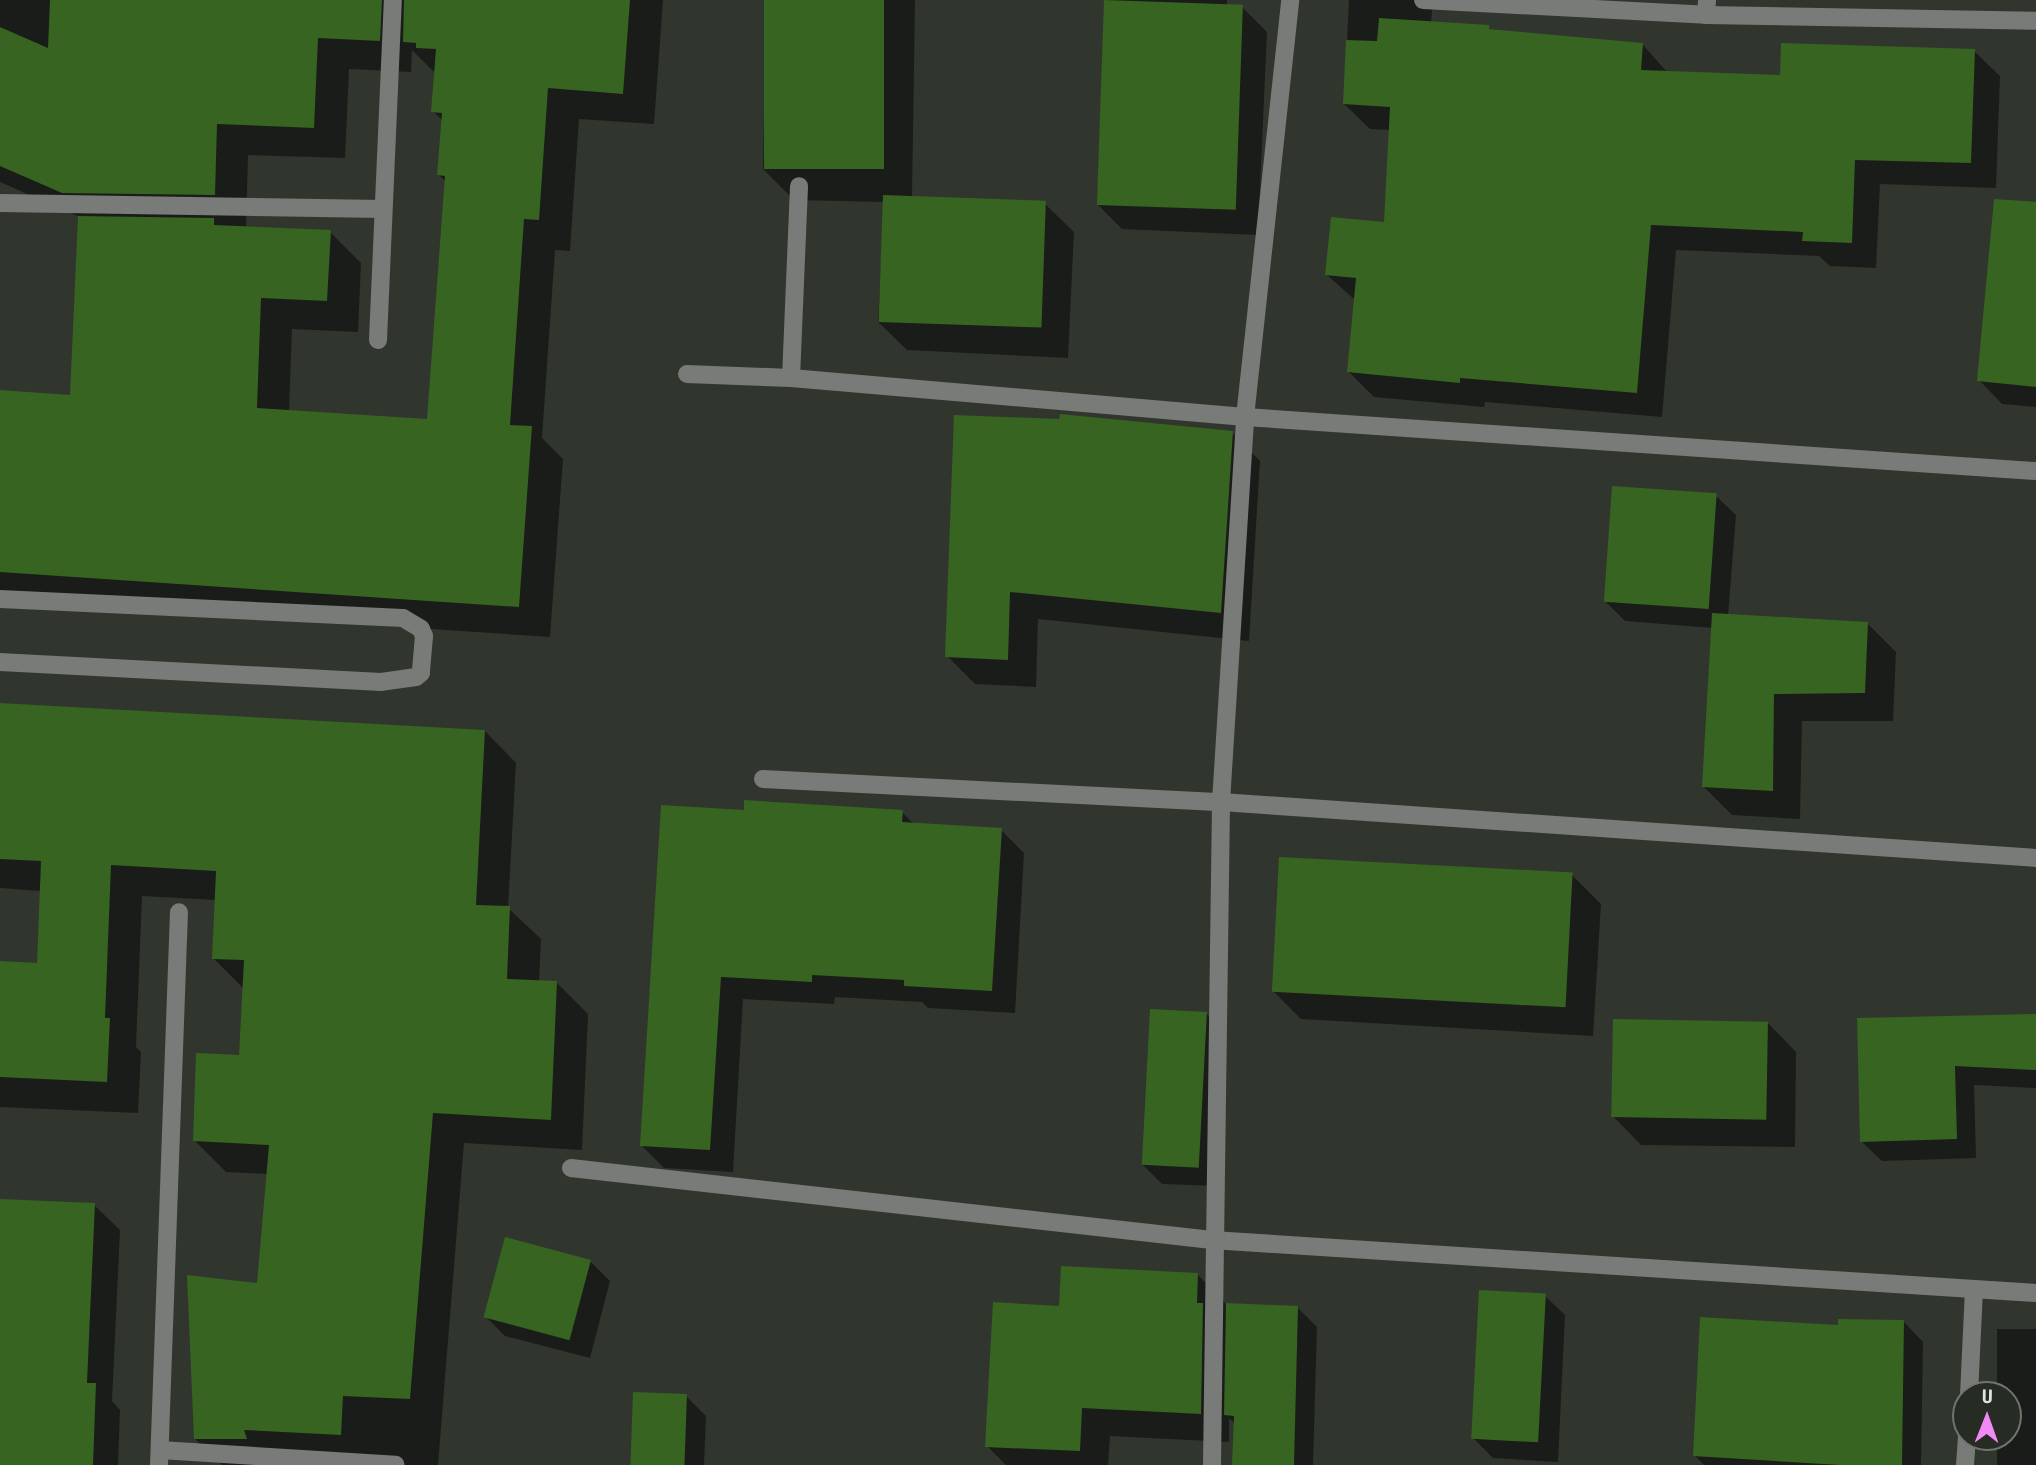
<!DOCTYPE html>
<html>
<head>
<meta charset="utf-8">
<style>
  body { margin:0 }
  #map { position:relative; width:2036px; height:1465px; overflow:hidden; background:#30362e; font-family:"Roboto Condensed",sans-serif }
  div>[style] { position:absolute }
  .shadow>* { inset:0; background:#0007 }
  .building>* { inset:0; background:#376420; transform-origin:0 0 }
  .minor>* { height:18px; margin:-9px; padding:0 9px; transform-origin:9px; border-radius:9px; background:#787b77 }
  span { translate:-50% -50%; white-space:nowrap; text-align:center; line-height:1.15; -webkit-text-stroke:6px #262c24; paint-order:stroke }
  .north { position:absolute; left:1952px; top:1381px; width:70px; height:70px; box-sizing:border-box; background:#262c24; border:2px solid #70766f; border-radius:50%; rotate:1deg; font-size:19px; font-weight:700; line-height:28px; text-align:center; color:#e0e4df }
  .north::after { content:''; display:block; margin:auto; width:24px; height:32px; background:#f18af4; clip-path:polygon(50% 0,100% 100%,50% 72%,0 100%) }
</style>
</head>
<body>
<div id="map">
  <div class="shadow">
    <i style="clip-path:polygon(evenodd,0 0,663px 0,654px 124px,579px 119px,570px 251px,555px 250px,542px 438px,563px 459px,550px 637px,0 600px,0 392px,72px 397px,80px 217px,0 182px,0 0,412px 50px,436px 74px,433px 111px,443px 121px,439px 175px,446px 182px,428px 421px,289px 411px,292px 329px,358px 332px,361px 263px,330px 232px,246px 228px,248px 155px,345px 158px,349px 69px,411px 72px,412px 50px)"></i>
    <i style="clip-path:polygon(766px 0,915px 0,912px 198px,1045px 204px,1074px 232px,1068px 358px,907px 350px,878px 322px,884px 202px,794px 200px,763px 169px)"></i>
    <i style="clip-path:polygon(1105px 0,1227px 0,1227px 6px,1242px 7px,1267px 32px,1258px 235px,1122px 229px,1097px 204px)"></i>
    <i style="clip-path:polygon(1349px 0,1433px 0,1431px 23px,1643px 45px,1668px 73px,1781px 76px,1974px 51px,2000px 76px,1996px 188px,1880px 184px,1876px 268px,1830px 266px,1819px 256px,1676px 250px,1662px 417px,1485px 402px,1484px 407px,1374px 397px,1348px 371px,1355px 300px,1327px 275px,1386px 224px,1391px 130px,1370px 129px,1344px 104px)"></i>
    <i style="clip-path:polygon(2036px 204px,2036px 407px,2002px 404px,1979px 380px)"></i>
    <i style="clip-path:polygon(956px 417px,1232px 433px,1260px 461px,1249px 641px,1038px 619px,1036px 687px,975px 684px,947px 656px)"></i>
    <i style="clip-path:polygon(1716px 496px,1736px 515px,1728px 616px,1868px 624px,1896px 652px,1893px 721px,1802px 721px,1800px 819px,1732px 815px,1704px 787px,1713px 628px,1625px 621px,1605px 601px)"></i>
    <i style="clip-path:polygon(0 705px,485px 731px,516px 763px,508px 908px,541px 939px,539px 982px,557px 983px,588px 1014px,582px 1150px,464px 1143px,438px 1465px,222px 1465px,195px 1439px,258px 1285px,268px 1174px,226px 1172px,195px 1141px,240px 1057px,244px 989px,213px 958px,216px 900px,142px 896px,136px 1047px,141px 1052px,138px 1113px,0 1107px,0 963px,38px 965px,41px 891px,0 888px)"></i>
    <i style="clip-path:polygon(745px 811px,902px 812px,915px 825px,1001px 830px,1024px 853px,1015px 1013px,928px 1008px,922px 1002px,835px 997px,834px 1004px,743px 999px,733px 1172px,664px 1168px,641px 1145px)"></i>
    <i style="clip-path:polygon(1572px 875px,1601px 904px,1593px 1036px,1301px 1019px,1273px 991px)"></i>
    <i style="clip-path:polygon(1206px 1013px,1226px 1033px,1217px 1186px,1162px 1184px,1142px 1164px)"></i>
    <i style="clip-path:polygon(2036px 1016px,2036px 1088px,1974px 1085px,1976px 1158px,1882px 1161px,1862px 1142px,1858px 1020px)"></i>
    <i style="clip-path:polygon(1768px 1023px,1796px 1052px,1795px 1147px,1641px 1145px,1613px 1116px)"></i>
    <i style="clip-path:polygon(0 1201px,94px 1205px,120px 1230px,112px 1401px,120px 1410px,118px 1465px,0 1465px)"></i>
    <i style="clip-path:polygon(590px 1261px,610px 1281px,590px 1358px,505px 1336px,485px 1316px)"></i>
    <i style="clip-path:polygon(1198px 1275px,1226px 1304px,1298px 1308px,1317px 1327px,1313px 1465px,1234px 1465px,1235px 1424px,1229px 1418px,1229px 1442px,1110px 1436px,1108px 1465px,1006px 1465px,987px 1446px,1061px 1307px)"></i>
    <i style="clip-path:polygon(1545px 1296px,1565px 1315px,1558px 1462px,1493px 1458px,1473px 1438px)"></i>
    <i style="clip-path:polygon(1904px 1322px,1923px 1342px,1921px 1465px,1704px 1465px,1695px 1456px)"></i>
    <i style="clip-path:polygon(1997px 1329px,2036px 1329px,2036px 1465px,1997px 1465px,1997px 1437px,2008px 1437px,2008px 1395px,1997px 1395px)"></i>
    <i style="clip-path:polygon(686px 1396px,706px 1416px,704px 1465px,632px 1465px)"></i>
  </div>
  <div class="building">
    <i style="clip-path:polygon(50px 0,382px 0,380px 41px,318px 38px,314px 128px,217px 124px,215px 195px,62px 193px,0 166px,0 27px,48px 48px)"></i>
    <i style="clip-path:polygon(404px 0,630px 0,623px 94px,548px 88px,539px 220px,524px 219px,510px 425px,532px 426px,519px 607px,0 572px,0 390px,70px 395px,78px 216px,214px 218px,214px 225px,331px 230px,327px 301px,261px 298px,257px 408px,427px 419px,445px 176px,437px 175px,442px 113px,431px 112px,436px 49px,416px 48px,416px 43px,403px 42px)"></i>
    <i style="left:764px;top:0;width:120px;height:169px"></i>
    <i style="left:1104px;top:0;width:139px;height:205px;rotate:2deg"></i>
    <i style="clip-path:polygon(1379px 18px,1489px 25px,1489px 29px,1643px 43px,1641px 70px,1780px 75px,1781px 43px,1975px 49px,1971px 163px,1855px 160px,1852px 243px,1802px 241px,1803px 232px,1651px 225px,1637px 393px,1460px 378px,1460px 383px,1347px 372px,1356px 278px,1325px 275px,1331px 217px,1384px 222px,1390px 107px,1343px 104px,1346px 40px,1377px 41px)"></i>
    <i style="left:883px;top:195px;width:163px;height:127px;rotate:2deg"></i>
    <i style="clip-path:polygon(1994px 199px,2036px 202px,2036px 387px,1977px 381px)"></i>
    <i style="clip-path:polygon(1060px 414px,1233px 431px,1221px 613px,1010px 592px,1008px 660px,945px 657px,954px 415px,1059px 419px)"></i>
    <i style="left:1612px;top:486px;width:105px;height:116px;rotate:4deg"></i>
    <i style="clip-path:polygon(1712px 613px,1868px 622px,1865px 693px,1774px 694px,1773px 791px,1702px 787px)"></i>
    <i style="clip-path:polygon(0 703px,485px 730px,476px 905px,510px 906px,507px 979px,557px 981px,551px 1120px,433px 1113px,410px 1399px,343px 1396px,341px 1435px,244px 1430px,247px 1439px,194px 1439px,187px 1275px,257px 1283px,269px 1145px,193px 1141px,196px 1053px,239px 1055px,244px 960px,212px 959px,216px 871px,111px 865px,105px 1018px,110px 1018px,107px 1082px,0 1077px,0 961px,37px 963px,41px 861px,0 859px)"></i>
    <i style="clip-path:polygon(744px 800px,903px 810px,902px 822px,1002px 828px,992px 991px,904px 986px,904px 980px,812px 975px,812px 982px,721px 977px,710px 1150px,640px 1146px,661px 805px,744px 810px)"></i>
    <i style="left:1279px;top:857px;width:294px;height:135px;rotate:3deg"></i>
    <i style="left:1150px;top:1009px;width:57px;height:156px;rotate:3deg"></i>
    <i style="clip-path:polygon(2036px 1014px,2036px 1070px,1955px 1066px,1957px 1139px,1860px 1142px,1857px 1018px)"></i>
    <i style="left:1613px;top:1019px;width:155px;height:98px;rotate:1deg"></i>
    <i style="clip-path:polygon(0 1199px,95px 1203px,87px 1383px,96px 1383px,93px 1465px,0 1465px)"></i>
    <i style="left:505px;top:1237px;width:89px;height:83px;rotate:15deg"></i>
    <i style="clip-path:polygon(1061px 1266px,1198px 1273px,1197px 1303px,1203px 1303px,1201px 1414px,1082px 1408px,1080px 1451px,985px 1447px,993px 1302px,1059px 1306px)"></i>
    <i style="left:1479px;top:1290px;width:67px;height:149px;rotate:3deg"></i>
    <i style="clip-path:polygon(1226px 1303px,1298px 1306px,1294px 1465px,1232px 1465px,1234px 1416px,1224px 1415px)"></i>
    <i style="clip-path:polygon(1700px 1317px,1838px 1325px,1838px 1319px,1904px 1320px,1902px 1465px,1840px 1465px,1693px 1456px)"></i>
    <i style="left:633px;top:1392px;width:54px;height:73px;rotate:2deg"></i>
  </div>
  <div class="minor">
    <i style="left:1423px;top:0;width:283px;rotate:3deg"></i>
    <i style="left:1706px;top:15px;width:15px;rotate:-86deg"></i>
    <i style="left:1706px;top:15px;width:330px;rotate:1deg"></i>
    <i style="left:0;top:203px;width:382px;rotate:0.9deg"></i>
    <i style="left:378px;top:340px;width:340px;rotate:-87.5deg"></i>
    <i style="left:687px;top:374px;width:104px;rotate:2.2deg"></i>
    <i style="left:791px;top:378px;width:456px;rotate:4.9deg"></i>
    <i style="left:1245px;top:417px;width:793px;rotate:3.91deg"></i>
    <i style="left:791px;top:378px;width:192px;rotate:-87.6deg"></i>
    <i style="left:0;top:599px;width:403px;rotate:2.7deg"></i>
    <i style="left:403px;top:618px;width:21px;rotate:31deg"></i>
    <i style="left:421px;top:629px;width:8px;rotate:67deg"></i>
    <i style="left:424px;top:636px;width:37px;rotate:95deg"></i>
    <i style="left:421px;top:673px;width:6px;rotate:141deg"></i>
    <i style="left:416px;top:677px;width:35px;rotate:172deg"></i>
    <i style="left:381px;top:682px;width:382px;rotate:-177deg"></i>
    <i style="left:763px;top:779px;width:459px;rotate:2.9deg"></i>
    <i style="left:1221px;top:802px;width:817px;rotate:3.93deg"></i>
    <i style="left:571px;top:1168px;width:645px;rotate:6.41deg"></i>
    <i style="left:1212px;top:1240px;width:826px;rotate:3.68deg"></i>
    <i style="left:1969px;top:1395px;width:106px;rotate:-87.3deg"></i>
    <i style="left:160px;top:1450px;width:236px;rotate:3.6deg"></i>
    <i style="left:159px;top:1465px;width:553px;rotate:-87.93deg"></i>
    <i style="left:1212px;top:1465px;width:663px;rotate:-89.22deg"></i>
    <i style="left:1221px;top:802px;width:386px;rotate:-86.4deg"></i>
    <i style="left:1245px;top:417px;width:419px;rotate:-83.8deg"></i>
    <i style="left:1965px;top:1465px;width:28px;rotate:-86deg"></i>
  </div>
  <div class="north">U</div>
</div>
</body>
</html>
